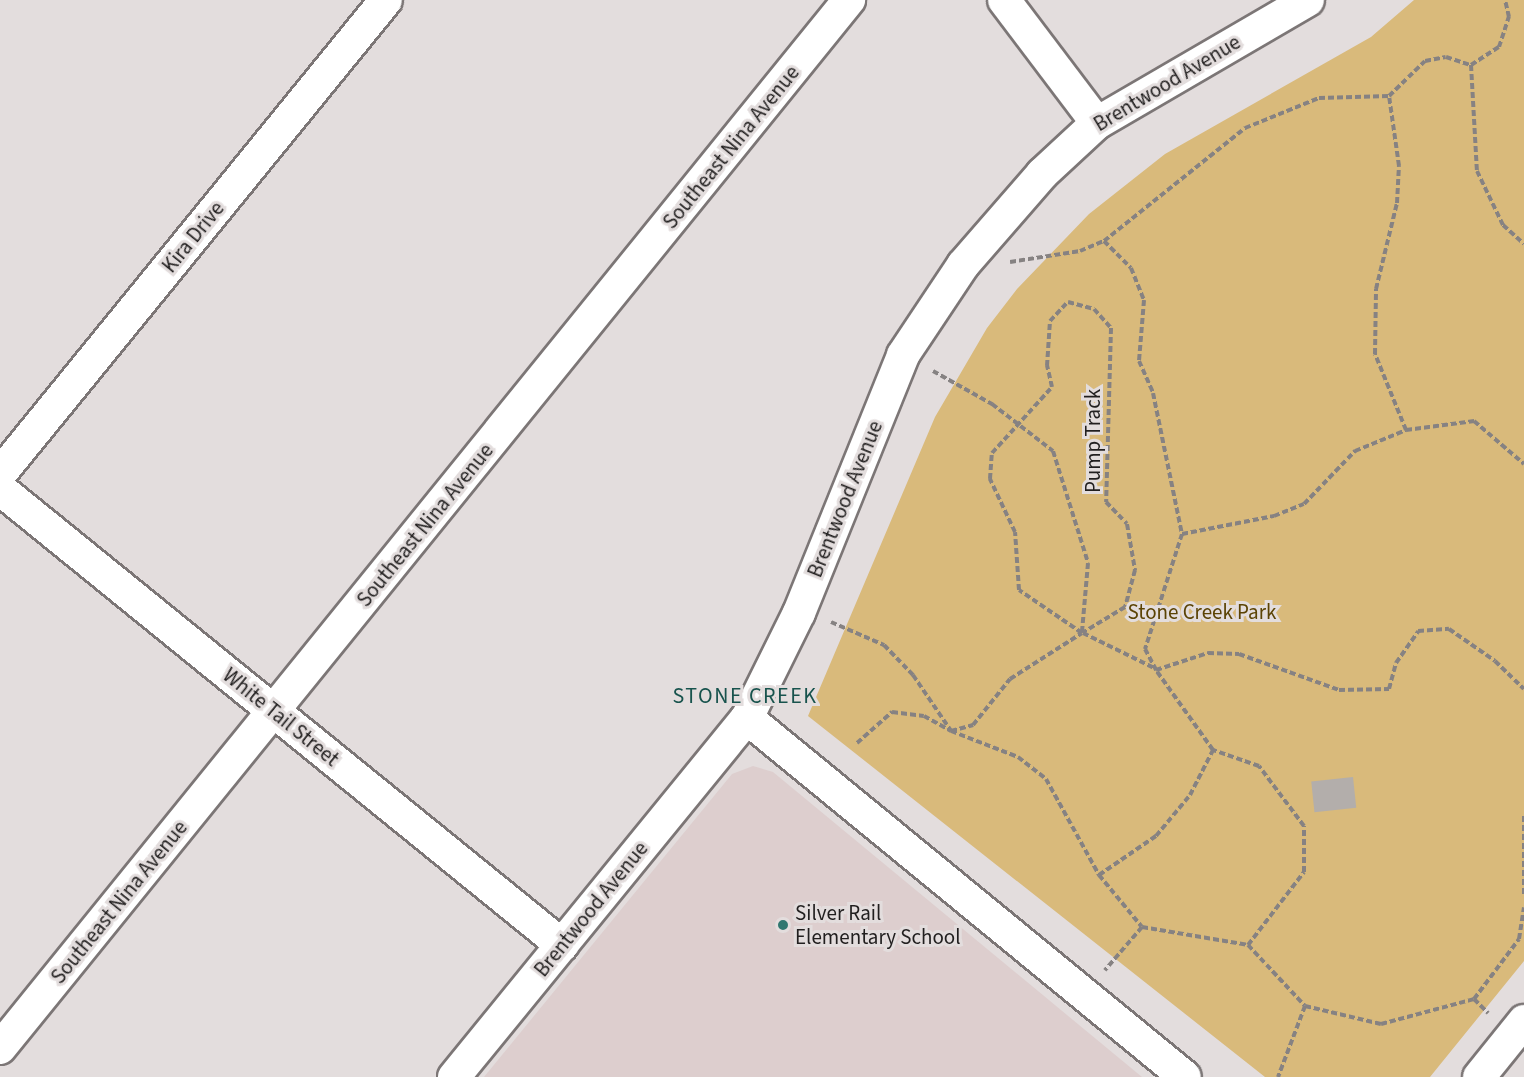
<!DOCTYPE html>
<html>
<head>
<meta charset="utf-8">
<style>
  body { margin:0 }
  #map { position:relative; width:1524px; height:1077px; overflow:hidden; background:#e3dddd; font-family:"Source Sans 3",sans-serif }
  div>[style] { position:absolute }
  .built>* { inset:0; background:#ddcece }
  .green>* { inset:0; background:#d9ba7b }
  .building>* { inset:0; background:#b3aeab; transform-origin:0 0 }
  .path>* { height:4px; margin-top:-2px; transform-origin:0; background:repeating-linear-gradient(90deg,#868282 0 6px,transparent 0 9px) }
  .roads { filter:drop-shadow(2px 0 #7c7676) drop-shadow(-2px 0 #7c7676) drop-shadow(0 2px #7c7676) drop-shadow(0 -2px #7c7676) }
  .minor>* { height:32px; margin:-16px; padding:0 16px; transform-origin:16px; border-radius:16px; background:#fff }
  .dots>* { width:16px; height:16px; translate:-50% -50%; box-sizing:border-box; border:3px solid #e3dddd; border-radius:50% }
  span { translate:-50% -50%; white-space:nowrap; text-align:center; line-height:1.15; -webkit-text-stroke:6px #e3dddd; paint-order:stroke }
  .street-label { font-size:21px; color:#211f1f }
  .park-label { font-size:21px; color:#5b4304 }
  .poi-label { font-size:21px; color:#211f1f }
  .left { translate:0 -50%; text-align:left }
  .neighbourhood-label { font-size:22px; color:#18534d; letter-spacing:1.5px }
</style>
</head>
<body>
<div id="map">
  <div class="built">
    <i style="clip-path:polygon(753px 766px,773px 772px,1142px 1077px,484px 1077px,732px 774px)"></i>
  </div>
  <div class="green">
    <i style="clip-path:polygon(1414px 0,1524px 0,1524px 961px,1430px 1077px,1265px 1077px,808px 716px,935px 417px,987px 328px,1017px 289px,1089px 214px,1165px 154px,1371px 37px)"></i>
  </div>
  <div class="building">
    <i style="left:1353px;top:777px;width:31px;height:42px;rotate:84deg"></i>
  </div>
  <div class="path">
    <i style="left:1471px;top:65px;width:106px;rotate:86.8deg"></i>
    <i style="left:1477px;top:171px;width:60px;rotate:64.3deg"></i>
    <i style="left:1503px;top:225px;width:28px;rotate:42deg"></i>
    <i style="left:1104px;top:241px;width:181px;rotate:-38.7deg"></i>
    <i style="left:1245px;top:128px;width:80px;rotate:-22.1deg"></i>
    <i style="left:1319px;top:98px;width:70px;rotate:-1.6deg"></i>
    <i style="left:1010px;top:262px;width:71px;rotate:-8.9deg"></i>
    <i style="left:1080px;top:251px;width:26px;rotate:-23deg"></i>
    <i style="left:1104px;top:241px;width:38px;rotate:45deg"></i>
    <i style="left:1131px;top:268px;width:35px;rotate:68deg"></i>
    <i style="left:1144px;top:300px;width:61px;rotate:94.7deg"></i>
    <i style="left:1139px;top:361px;width:35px;rotate:66deg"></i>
    <i style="left:1153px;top:393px;width:144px;rotate:78.4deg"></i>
    <i style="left:1182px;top:534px;width:121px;rotate:107.8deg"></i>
    <i style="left:1145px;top:649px;width:24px;rotate:62deg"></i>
    <i style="left:1068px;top:302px;width:27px;rotate:15deg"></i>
    <i style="left:1094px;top:309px;width:25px;rotate:48deg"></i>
    <i style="left:1111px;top:328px;width:174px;rotate:91.6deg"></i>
    <i style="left:1106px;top:502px;width:30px;rotate:46deg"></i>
    <i style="left:1127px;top:524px;width:47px;rotate:80.1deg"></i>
    <i style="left:1135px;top:570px;width:38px;rotate:105deg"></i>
    <i style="left:1125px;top:607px;width:50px;rotate:148.8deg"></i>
    <i style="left:1082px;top:633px;width:76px;rotate:-145.7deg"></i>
    <i style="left:1019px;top:590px;width:58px;rotate:-93.9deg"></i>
    <i style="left:1015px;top:532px;width:59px;rotate:-115.3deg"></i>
    <i style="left:990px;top:479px;width:26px;rotate:-86deg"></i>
    <i style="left:992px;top:453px;width:89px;rotate:-47.7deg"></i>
    <i style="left:1052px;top:387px;width:22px;rotate:-103deg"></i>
    <i style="left:1047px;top:366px;width:45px;rotate:-86.2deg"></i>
    <i style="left:1050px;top:321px;width:26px;rotate:-47deg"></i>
    <i style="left:933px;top:371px;width:68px;rotate:29.2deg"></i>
    <i style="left:992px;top:404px;width:77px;rotate:37.6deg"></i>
    <i style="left:1053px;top:451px;width:117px;rotate:72.6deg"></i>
    <i style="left:1088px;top:563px;width:69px;rotate:95deg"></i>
    <i style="left:1406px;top:430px;width:82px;rotate:-112.2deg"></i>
    <i style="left:1375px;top:354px;width:65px;rotate:-89.1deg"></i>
    <i style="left:1376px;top:289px;width:89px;rotate:-76.3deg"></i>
    <i style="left:1397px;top:203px;width:37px;rotate:-87deg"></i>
    <i style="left:1399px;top:166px;width:71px;rotate:-98.1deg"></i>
    <i style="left:1389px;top:96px;width:50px;rotate:-44.2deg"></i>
    <i style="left:1425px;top:61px;width:21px;rotate:-11deg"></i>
    <i style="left:1446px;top:57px;width:26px;rotate:18deg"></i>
    <i style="left:1471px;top:65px;width:33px;rotate:-33deg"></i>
    <i style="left:1499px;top:47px;width:32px;rotate:-72deg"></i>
    <i style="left:1509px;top:17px;width:17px;rotate:-103deg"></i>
    <i style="left:1182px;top:534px;width:94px;rotate:-11.1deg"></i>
    <i style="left:1274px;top:516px;width:32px;rotate:-22deg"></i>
    <i style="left:1304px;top:504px;width:74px;rotate:-46.1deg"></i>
    <i style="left:1355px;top:451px;width:55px;rotate:-22.4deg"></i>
    <i style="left:1406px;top:430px;width:69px;rotate:-7.5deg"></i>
    <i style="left:1474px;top:421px;width:66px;rotate:40.7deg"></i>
    <i style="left:831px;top:622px;width:58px;rotate:23.5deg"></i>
    <i style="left:884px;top:645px;width:42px;rotate:46deg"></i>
    <i style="left:913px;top:675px;width:68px;rotate:55.8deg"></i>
    <i style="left:951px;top:731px;width:72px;rotate:21.2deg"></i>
    <i style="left:1018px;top:757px;width:36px;rotate:38deg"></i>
    <i style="left:1046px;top:779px;width:110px;rotate:61.1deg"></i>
    <i style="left:1099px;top:875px;width:67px;rotate:50.4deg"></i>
    <i style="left:1142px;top:927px;width:57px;rotate:130.7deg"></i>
    <i style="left:1083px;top:633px;width:79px;rotate:26.2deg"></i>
    <i style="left:857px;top:743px;width:47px;rotate:-41.5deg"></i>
    <i style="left:892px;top:712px;width:32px;rotate:7deg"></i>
    <i style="left:924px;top:716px;width:31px;rotate:29deg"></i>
    <i style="left:951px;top:731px;width:23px;rotate:-15deg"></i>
    <i style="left:973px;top:725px;width:59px;rotate:-51.2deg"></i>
    <i style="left:1010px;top:679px;width:85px;rotate:-32.6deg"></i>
    <i style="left:1524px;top:816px;width:81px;rotate:90deg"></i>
    <i style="left:1099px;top:875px;width:69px;rotate:-34.4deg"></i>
    <i style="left:1156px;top:836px;width:53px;rotate:-50.3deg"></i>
    <i style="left:1190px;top:795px;width:51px;rotate:-62.9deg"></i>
    <i style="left:1142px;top:927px;width:108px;rotate:9.6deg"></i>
    <i style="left:1248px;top:945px;width:83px;rotate:46.9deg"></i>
    <i style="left:1305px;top:1006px;width:76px;rotate:110.8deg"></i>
    <i style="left:1248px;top:945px;width:92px;rotate:-52.5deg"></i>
    <i style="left:1304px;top:872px;width:46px;rotate:-90deg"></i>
    <i style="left:1304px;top:826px;width:75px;rotate:-126.9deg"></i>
    <i style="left:1259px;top:766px;width:49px;rotate:-160.8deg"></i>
    <i style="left:1213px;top:750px;width:98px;rotate:-125.5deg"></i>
    <i style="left:1156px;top:670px;width:55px;rotate:-18.1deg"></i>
    <i style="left:1208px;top:653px;width:31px;rotate:2deg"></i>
    <i style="left:1239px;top:654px;width:106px;rotate:19.8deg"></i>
    <i style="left:1339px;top:690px;width:50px;rotate:-1.1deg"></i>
    <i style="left:1389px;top:689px;width:27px;rotate:-75deg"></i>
    <i style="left:1396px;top:663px;width:39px;rotate:-55deg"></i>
    <i style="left:1418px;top:631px;width:31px;rotate:-4deg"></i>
    <i style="left:1449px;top:629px;width:56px;rotate:34.8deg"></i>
    <i style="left:1495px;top:661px;width:40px;rotate:44deg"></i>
    <i style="left:1474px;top:999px;width:75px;rotate:-53.1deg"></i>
    <i style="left:1519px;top:939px;width:32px;rotate:-81deg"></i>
    <i style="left:1305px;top:1006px;width:78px;rotate:13.3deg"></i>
    <i style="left:1381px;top:1024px;width:96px;rotate:-15deg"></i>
    <i style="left:1474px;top:999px;width:20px;rotate:45deg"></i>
  </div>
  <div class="roads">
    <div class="minor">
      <i style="left:1004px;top:0;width:154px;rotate:52.9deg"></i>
      <i style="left:0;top:474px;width:611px;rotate:-50.84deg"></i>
      <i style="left:0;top:489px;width:724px;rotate:39.06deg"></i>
      <i style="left:747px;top:718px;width:566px;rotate:39.34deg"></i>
      <i style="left:0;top:1048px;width:1349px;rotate:-50.99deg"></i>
      <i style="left:454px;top:1077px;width:463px;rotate:-50.8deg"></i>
      <i style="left:747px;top:718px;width:117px;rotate:-63.7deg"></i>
      <i style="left:799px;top:613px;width:278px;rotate:-68deg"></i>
      <i style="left:903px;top:355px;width:108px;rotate:-56.3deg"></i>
      <i style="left:963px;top:265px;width:121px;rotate:-49deg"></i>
      <i style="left:1042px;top:174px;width:75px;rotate:-42.8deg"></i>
      <i style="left:1097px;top:123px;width:244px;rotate:-30.2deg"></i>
      <i style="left:1479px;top:1077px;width:72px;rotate:-51.2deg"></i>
    </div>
  </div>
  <div class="dots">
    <i style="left:783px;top:925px;background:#307770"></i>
  </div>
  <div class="street-label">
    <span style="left:1167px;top:83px;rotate:-31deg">Brentwood Avenue</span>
    <span style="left:731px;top:147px;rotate:-51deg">Southeast Nina Avenue</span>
    <span style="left:193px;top:237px;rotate:-51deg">Kira Drive</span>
    <span style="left:1093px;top:441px;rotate:-90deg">Pump Track</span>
    <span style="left:845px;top:499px;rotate:-68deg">Brentwood Avenue</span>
    <span style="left:425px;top:525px;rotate:-51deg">Southeast Nina Avenue</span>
    <span style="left:281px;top:717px;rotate:39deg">White Tail Street</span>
    <span style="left:119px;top:902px;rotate:-51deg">Southeast Nina Avenue</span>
    <span style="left:591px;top:909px;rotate:-51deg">Brentwood Avenue</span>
  </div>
  <div class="park-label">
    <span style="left:1202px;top:612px">Stone Creek Park</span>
  </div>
  <div class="poi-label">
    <span class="left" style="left:795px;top:925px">Silver Rail<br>Elementary School</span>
  </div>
  <div class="neighbourhood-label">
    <span style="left:745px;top:697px">STONE CREEK</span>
  </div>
</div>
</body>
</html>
